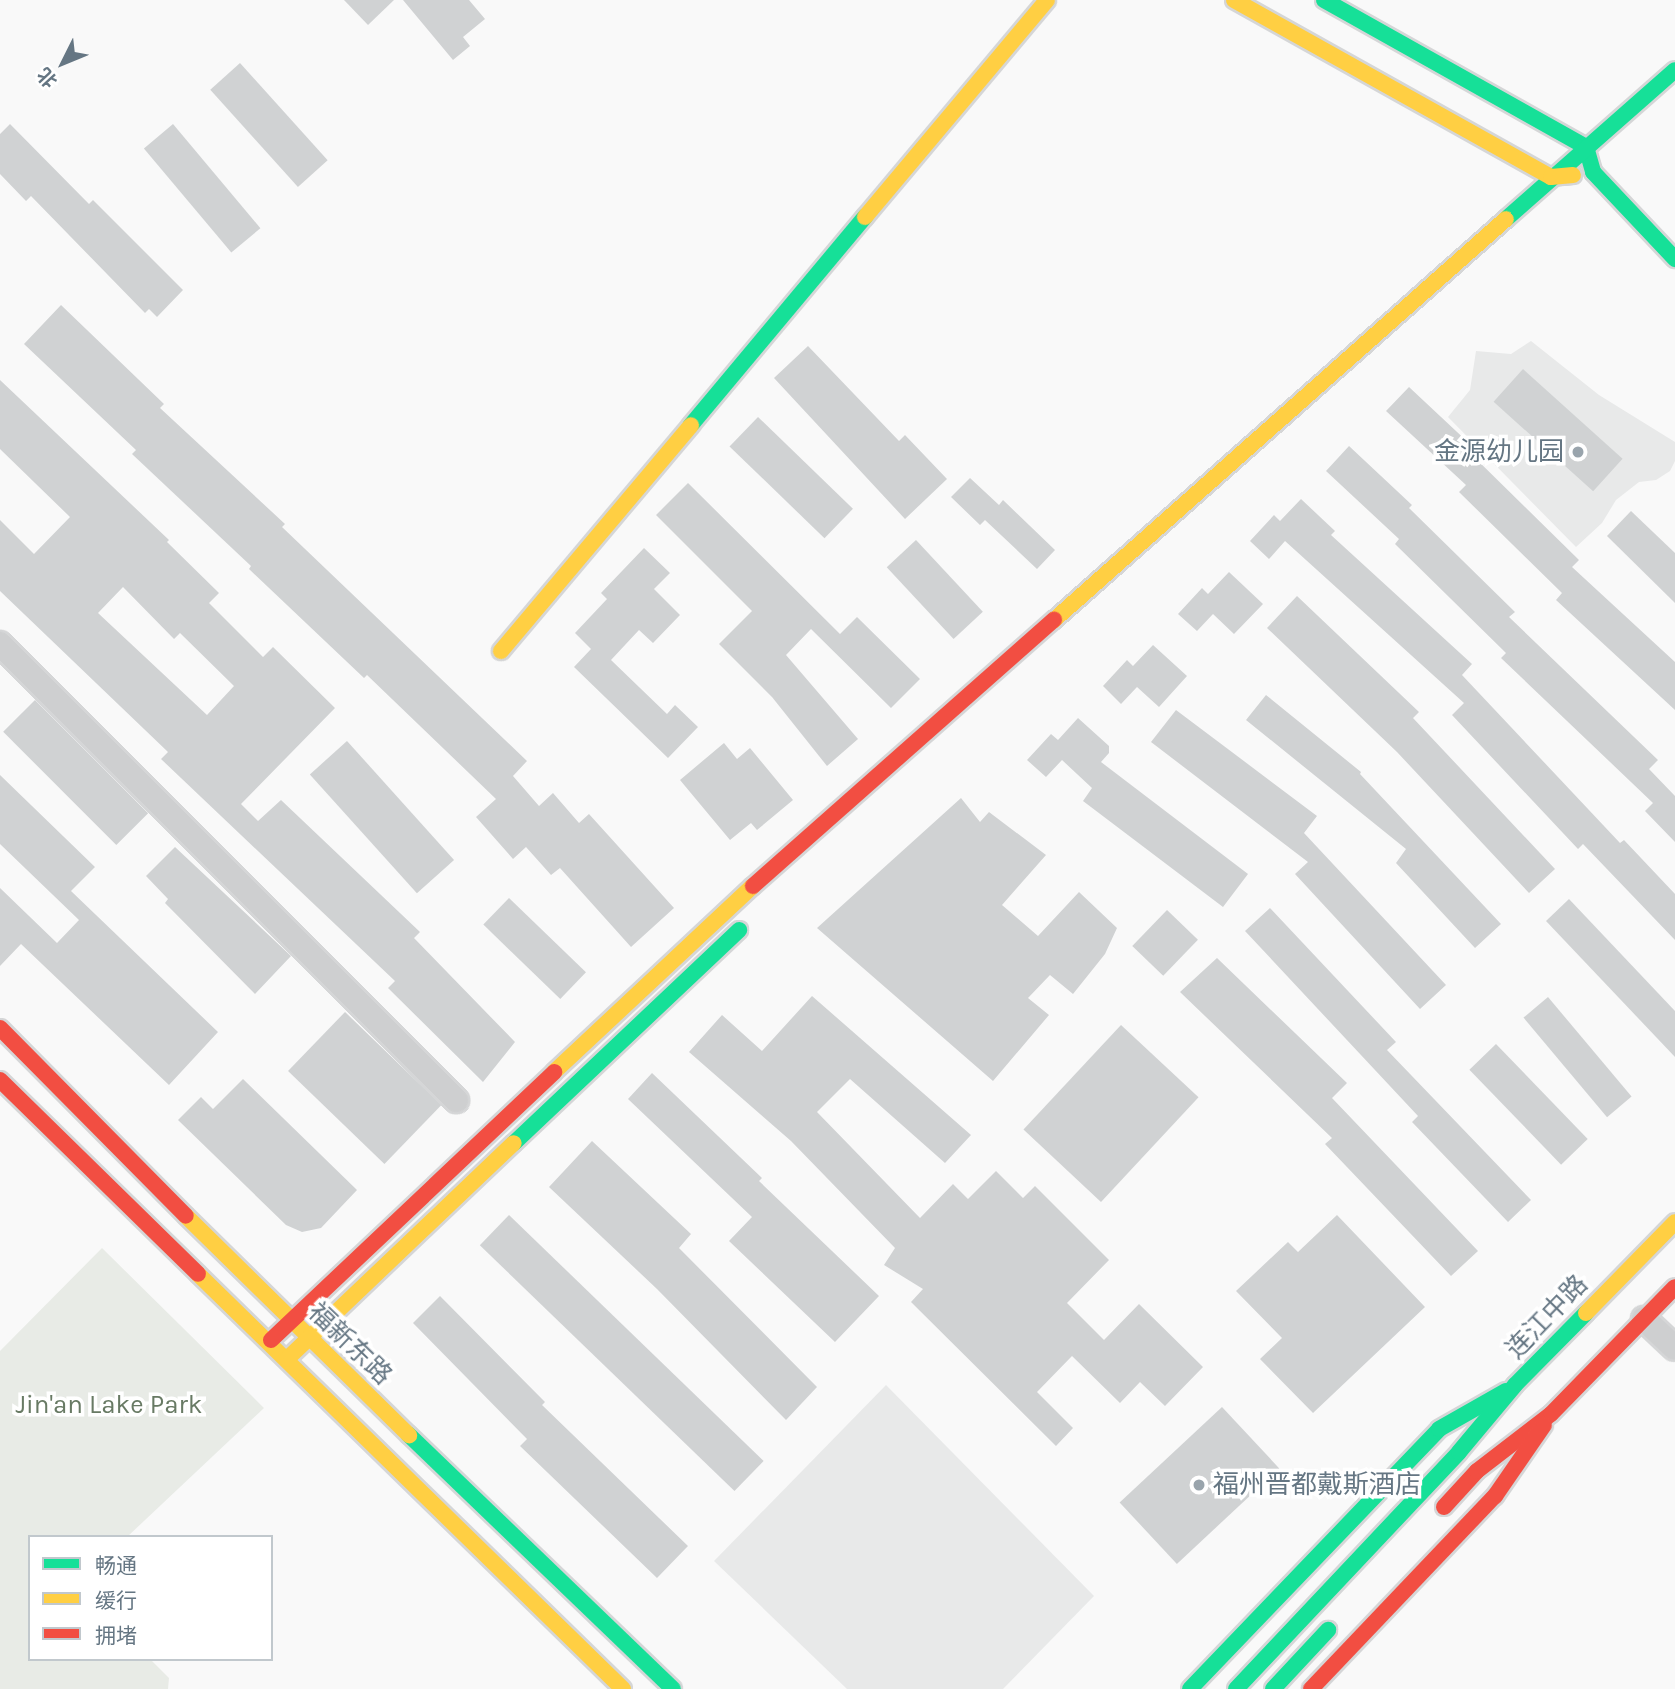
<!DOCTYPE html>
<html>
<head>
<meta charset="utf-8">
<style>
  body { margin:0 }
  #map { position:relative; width:1675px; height:1689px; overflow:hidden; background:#f9f9f9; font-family:Karla,"Noto Sans SC",sans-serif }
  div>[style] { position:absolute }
  .built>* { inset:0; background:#e8e9e9 }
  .green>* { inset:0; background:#e8ebe6 }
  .building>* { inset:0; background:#d0d2d3; transform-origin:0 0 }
  .roads { filter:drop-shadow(2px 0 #d5d6d7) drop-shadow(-2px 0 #d5d6d7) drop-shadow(0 2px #d5d6d7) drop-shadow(0 -2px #d5d6d7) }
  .street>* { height:24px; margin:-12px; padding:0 12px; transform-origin:12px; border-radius:12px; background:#cecfd0 }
  .fast>* { height:16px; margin:-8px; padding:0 8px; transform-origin:8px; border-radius:8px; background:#16e098 }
  .slow>* { height:16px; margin:-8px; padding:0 8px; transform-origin:8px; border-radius:8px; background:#ffcf43 }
  .jam>* { height:16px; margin:-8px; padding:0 8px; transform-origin:8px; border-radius:8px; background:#f24e42 }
  .dots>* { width:19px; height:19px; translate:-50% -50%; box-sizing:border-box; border:4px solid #fff; border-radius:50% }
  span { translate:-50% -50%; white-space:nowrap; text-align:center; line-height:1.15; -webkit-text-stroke:7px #fff; paint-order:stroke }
  .poi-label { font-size:26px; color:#657683 }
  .right { translate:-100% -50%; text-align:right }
  .left { translate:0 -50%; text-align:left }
  .street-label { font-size:26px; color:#657683 }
  .park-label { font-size:26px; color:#687a64 }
  .legend { position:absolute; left:28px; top:1535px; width:245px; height:126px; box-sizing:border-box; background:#fff; border:2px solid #c1c8cd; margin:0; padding:9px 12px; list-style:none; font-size:21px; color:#657683 }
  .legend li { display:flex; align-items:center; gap:14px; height:35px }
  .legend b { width:35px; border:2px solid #c1c8cd }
  .north { position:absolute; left:28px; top:28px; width:70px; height:70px; -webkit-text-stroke:5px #fff; paint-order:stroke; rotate:227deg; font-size:19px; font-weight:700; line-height:28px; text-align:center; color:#657683 }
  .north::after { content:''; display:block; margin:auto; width:24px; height:32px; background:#657683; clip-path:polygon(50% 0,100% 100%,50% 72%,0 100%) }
</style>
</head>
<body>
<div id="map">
  <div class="built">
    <i style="clip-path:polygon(1531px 341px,1599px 395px,1675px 442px,1675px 461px,1670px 471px,1656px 480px,1639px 482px,1616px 500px,1602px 523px,1576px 547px,1448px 417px,1470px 390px,1476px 351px,1511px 354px)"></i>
    <i style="clip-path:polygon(886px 1385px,1094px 1596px,1003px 1689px,847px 1689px,714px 1561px)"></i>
  </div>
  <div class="green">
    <i style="clip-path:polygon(102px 1248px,264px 1408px,127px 1537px,30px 1537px,30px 1659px,150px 1659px,169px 1678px,168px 1689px,0 1689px,0 1351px)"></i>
  </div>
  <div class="building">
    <i style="clip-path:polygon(344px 0,394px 0,368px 25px)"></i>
    <i style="clip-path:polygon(403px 0,469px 0,485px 19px,463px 37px,470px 46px,453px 60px)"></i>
    <i style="left:240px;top:63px;width:131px;height:40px;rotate:48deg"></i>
    <i style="clip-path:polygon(10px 124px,89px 204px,93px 200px,183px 290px,157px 317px,149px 309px,145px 313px,31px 196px,26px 201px,0 174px,0 134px)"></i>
    <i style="left:173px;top:124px;width:136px;height:38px;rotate:50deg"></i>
    <i style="clip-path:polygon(61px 305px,164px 404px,160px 408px,285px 524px,282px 527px,527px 761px,513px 776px,539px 806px,553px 793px,579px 823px,589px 814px,674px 908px,631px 947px,560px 868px,551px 875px,526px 847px,513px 859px,476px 817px,496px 799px,367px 675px,364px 678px,249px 569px,251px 566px,132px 454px,136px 450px,24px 344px)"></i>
    <i style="clip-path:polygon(808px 346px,899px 441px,905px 435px,947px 479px,905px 519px,774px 378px)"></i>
    <i style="left:1523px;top:369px;width:134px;height:44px;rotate:42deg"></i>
    <i style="clip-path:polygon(evenodd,0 380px,169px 540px,167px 542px,219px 593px,209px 603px,263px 657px,273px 647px,335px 708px,241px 804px,258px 821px,281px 800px,420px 932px,414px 938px,515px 1042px,483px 1082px,388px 988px,395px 981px,161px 759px,168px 752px,0 591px,0 520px,34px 554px,70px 517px,0 449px,0 380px,123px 587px,174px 639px,180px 633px,234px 686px,207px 715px,98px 613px,123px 587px)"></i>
    <i style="clip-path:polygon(1409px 387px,1472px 446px,1468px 451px,1579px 560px,1572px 567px,1675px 662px,1675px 710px,1556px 600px,1562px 593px,1459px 492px,1466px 485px,1386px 411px)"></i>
    <i style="left:758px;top:417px;width:132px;height:41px;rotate:44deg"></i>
    <i style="clip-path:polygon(1349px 446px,1412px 505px,1409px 508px,1515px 612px,1509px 617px,1658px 760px,1649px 769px,1675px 796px,1675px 842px,1645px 811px,1653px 803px,1501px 658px,1506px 653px,1395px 544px,1399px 539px,1326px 471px)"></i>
    <i style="clip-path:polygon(970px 478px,999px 505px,1003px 500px,1055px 550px,1037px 569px,985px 520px,980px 525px,951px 497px)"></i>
    <i style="clip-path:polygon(688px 483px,840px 634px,857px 617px,920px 679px,891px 708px,811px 629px,786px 655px,858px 739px,827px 766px,772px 697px,719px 644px,752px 611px,656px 515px)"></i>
    <i style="clip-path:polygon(1301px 499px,1335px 531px,1331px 535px,1472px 664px,1462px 675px,1620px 843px,1624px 840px,1675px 894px,1675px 940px,1583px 844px,1578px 849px,1452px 715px,1464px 703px,1285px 541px,1269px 559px,1250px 541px,1274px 515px,1280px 521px)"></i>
    <i style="clip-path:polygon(1631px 511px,1675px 553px,1675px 603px,1607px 536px)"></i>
    <i style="left:916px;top:540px;width:98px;height:40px;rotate:47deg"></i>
    <i style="clip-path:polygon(644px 548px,670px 573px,654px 589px,680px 615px,653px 643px,639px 630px,611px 660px,667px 714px,675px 705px,698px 727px,668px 758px,574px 667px,591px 649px,575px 633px,607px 599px,601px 593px)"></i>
    <i style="clip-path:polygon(1229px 572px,1263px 604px,1234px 634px,1213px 614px,1197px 631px,1178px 614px,1202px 588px,1208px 594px)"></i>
    <i style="clip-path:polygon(1297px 596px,1419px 712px,1413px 718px,1555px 869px,1529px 893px,1397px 752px,1267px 628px)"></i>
    <i style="clip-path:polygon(1153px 645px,1187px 676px,1159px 707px,1137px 687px,1121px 704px,1103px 686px,1127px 660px,1133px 666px)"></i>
    <i style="clip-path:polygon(1266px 695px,1361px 772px,1360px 774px,1501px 924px,1475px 948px,1396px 863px,1406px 849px,1246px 720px)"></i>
    <i style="left:35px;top:700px;width:160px;height:45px;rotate:45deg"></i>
    <i style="clip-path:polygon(1176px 710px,1317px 816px,1304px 833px,1446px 985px,1420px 1009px,1295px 874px,1308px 862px,1151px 742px)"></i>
    <i style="clip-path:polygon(1078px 718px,1109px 746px,1109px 753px,1101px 762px,1248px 874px,1223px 907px,1083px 801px,1092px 788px,1062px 760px,1046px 777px,1027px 760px,1051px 734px,1058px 740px)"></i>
    <i style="left:347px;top:741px;width:160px;height:50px;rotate:48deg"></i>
    <i style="clip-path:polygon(724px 743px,737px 759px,750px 748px,793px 800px,757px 830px,751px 823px,730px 840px,680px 780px)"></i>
    <i style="clip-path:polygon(0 775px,95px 867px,71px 891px,218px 1032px,169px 1085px,21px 944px,0 966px,0 888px,57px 943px,79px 920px,0 844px)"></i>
    <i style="clip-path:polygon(961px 798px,980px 822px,989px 812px,1046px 855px,1002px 905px,1038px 936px,1079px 892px,1117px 928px,1105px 954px,1073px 994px,1050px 975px,1028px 998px,1049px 1015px,993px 1081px,817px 928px)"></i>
    <i style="clip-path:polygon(175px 847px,291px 956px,255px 994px,165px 903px,168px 899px,146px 876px)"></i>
    <i style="left:509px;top:898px;width:107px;height:37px;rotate:44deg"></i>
    <i style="clip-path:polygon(1569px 899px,1675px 1011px,1675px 1057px,1546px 921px)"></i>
    <i style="clip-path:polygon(1270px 908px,1396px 1042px,1387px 1050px,1531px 1200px,1508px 1222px,1412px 1122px,1418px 1116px,1245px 931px)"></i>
    <i style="left:1167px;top:910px;width:43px;height:50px;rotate:44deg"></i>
    <i style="clip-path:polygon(1217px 958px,1347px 1083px,1332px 1098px,1478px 1251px,1451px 1276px,1325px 1144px,1332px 1138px,1180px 992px)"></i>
    <i style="clip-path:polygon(812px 996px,971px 1135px,945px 1163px,850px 1079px,817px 1112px,920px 1218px,953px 1184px,968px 1199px,996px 1171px,1023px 1198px,1035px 1186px,1109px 1260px,1067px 1303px,1104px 1340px,1139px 1304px,1203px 1367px,1165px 1406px,1140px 1382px,1120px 1403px,1072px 1356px,1037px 1392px,1073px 1428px,1056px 1446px,911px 1302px,923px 1289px,884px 1265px,895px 1248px,791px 1141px,689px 1052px,722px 1015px,762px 1051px)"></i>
    <i style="left:1548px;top:997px;width:130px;height:32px;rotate:50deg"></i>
    <i style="left:345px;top:1012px;width:134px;height:82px;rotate:44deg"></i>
    <i style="left:1121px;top:1025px;width:106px;height:143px;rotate:43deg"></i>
    <i style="left:1496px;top:1044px;width:132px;height:37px;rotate:46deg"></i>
    <i style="clip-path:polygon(652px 1073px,762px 1178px,759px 1181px,879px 1296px,835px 1342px,729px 1241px,752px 1217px,628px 1099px)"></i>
    <i style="clip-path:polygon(243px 1079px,357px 1190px,321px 1228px,302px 1232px,286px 1225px,178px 1120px,201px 1097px,213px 1109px)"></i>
    <i style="clip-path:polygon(592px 1141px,691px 1234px,679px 1248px,817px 1387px,786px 1420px,657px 1289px,549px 1187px)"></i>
    <i style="left:509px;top:1215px;width:354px;height:42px;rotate:44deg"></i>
    <i style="clip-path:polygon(1337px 1215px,1425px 1307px,1313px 1413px,1260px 1359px,1282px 1338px,1236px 1291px,1288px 1242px,1298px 1252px)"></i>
    <i style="clip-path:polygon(440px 1296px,545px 1402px,542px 1405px,688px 1546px,657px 1578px,520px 1446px,527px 1439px,413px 1323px)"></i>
    <i style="left:1222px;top:1407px;width:84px;height:140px;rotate:47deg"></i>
  </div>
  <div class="roads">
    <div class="street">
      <i style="left:0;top:644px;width:645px;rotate:45deg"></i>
      <i style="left:1644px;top:1319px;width:42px;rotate:43.1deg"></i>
    </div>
    <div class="fast">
      <i style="left:1324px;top:0;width:300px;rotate:29.3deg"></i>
      <i style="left:1586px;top:147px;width:26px;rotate:74deg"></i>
      <i style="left:1593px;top:172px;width:120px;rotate:46.7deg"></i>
      <i style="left:1506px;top:219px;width:225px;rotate:-41.4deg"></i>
      <i style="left:691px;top:425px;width:271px;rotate:-50.1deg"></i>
      <i style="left:514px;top:1143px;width:310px;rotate:-43.4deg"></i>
      <i style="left:409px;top:1435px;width:366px;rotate:43.9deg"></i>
      <i style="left:1190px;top:1689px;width:360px;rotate:-46.2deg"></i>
      <i style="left:1439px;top:1429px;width:77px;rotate:-29.6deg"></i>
      <i style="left:1236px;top:1689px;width:325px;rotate:-46.7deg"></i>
      <i style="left:1459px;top:1452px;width:87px;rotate:-50.1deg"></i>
      <i style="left:1515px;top:1385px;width:101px;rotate:-45.4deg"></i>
      <i style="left:1273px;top:1689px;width:81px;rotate:-47deg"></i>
    </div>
    <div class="slow">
      <i style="left:1234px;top:0;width:363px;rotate:29.2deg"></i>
      <i style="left:1551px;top:177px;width:22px;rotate:-5deg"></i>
      <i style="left:865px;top:217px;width:283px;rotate:-50deg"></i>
      <i style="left:1054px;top:620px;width:604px;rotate:-41.58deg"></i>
      <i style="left:501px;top:651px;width:295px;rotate:-49.9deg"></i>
      <i style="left:554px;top:1072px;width:272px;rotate:-43.1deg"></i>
      <i style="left:186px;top:1216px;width:313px;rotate:44.5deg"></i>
      <i style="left:198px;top:1274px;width:594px;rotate:44.32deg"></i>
      <i style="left:1586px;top:1313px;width:127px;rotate:-45.6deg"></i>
      <i style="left:287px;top:1359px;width:313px;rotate:-43.6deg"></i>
    </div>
    <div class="jam">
      <i style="left:753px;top:886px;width:402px;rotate:-41.5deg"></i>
      <i style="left:0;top:1028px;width:264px;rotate:45.3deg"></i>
      <i style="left:0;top:1080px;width:277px;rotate:44.4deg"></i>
      <i style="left:271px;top:1340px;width:390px;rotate:-43.4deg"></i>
      <i style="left:1444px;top:1507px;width:49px;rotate:-47.5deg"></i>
      <i style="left:1477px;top:1471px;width:93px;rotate:-37.6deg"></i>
      <i style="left:1551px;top:1414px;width:177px;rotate:-45.7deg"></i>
      <i style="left:1311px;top:1689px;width:267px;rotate:-46.4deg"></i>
      <i style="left:1495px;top:1496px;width:86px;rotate:-55.4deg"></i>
    </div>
  </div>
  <div class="dots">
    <i style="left:1578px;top:452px;background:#99a4ac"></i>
    <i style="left:1199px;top:1485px;background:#99a4ac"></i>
  </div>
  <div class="poi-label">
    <span class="right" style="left:1564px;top:452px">金源幼儿园</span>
    <span class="left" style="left:1213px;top:1485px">福州晋都戴斯酒店</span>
  </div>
  <div class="street-label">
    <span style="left:1547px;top:1317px;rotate:-46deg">连江中路</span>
    <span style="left:350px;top:1344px;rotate:44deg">福新东路</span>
  </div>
  <div class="park-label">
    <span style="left:109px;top:1405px">Jin'an Lake Park</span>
  </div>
  <ul class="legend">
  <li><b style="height:9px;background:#16e098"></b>畅通</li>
  <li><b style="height:9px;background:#ffcf43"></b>缓行</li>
  <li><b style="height:9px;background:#f24e42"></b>拥堵</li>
  </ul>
  <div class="north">北</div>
</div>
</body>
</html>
